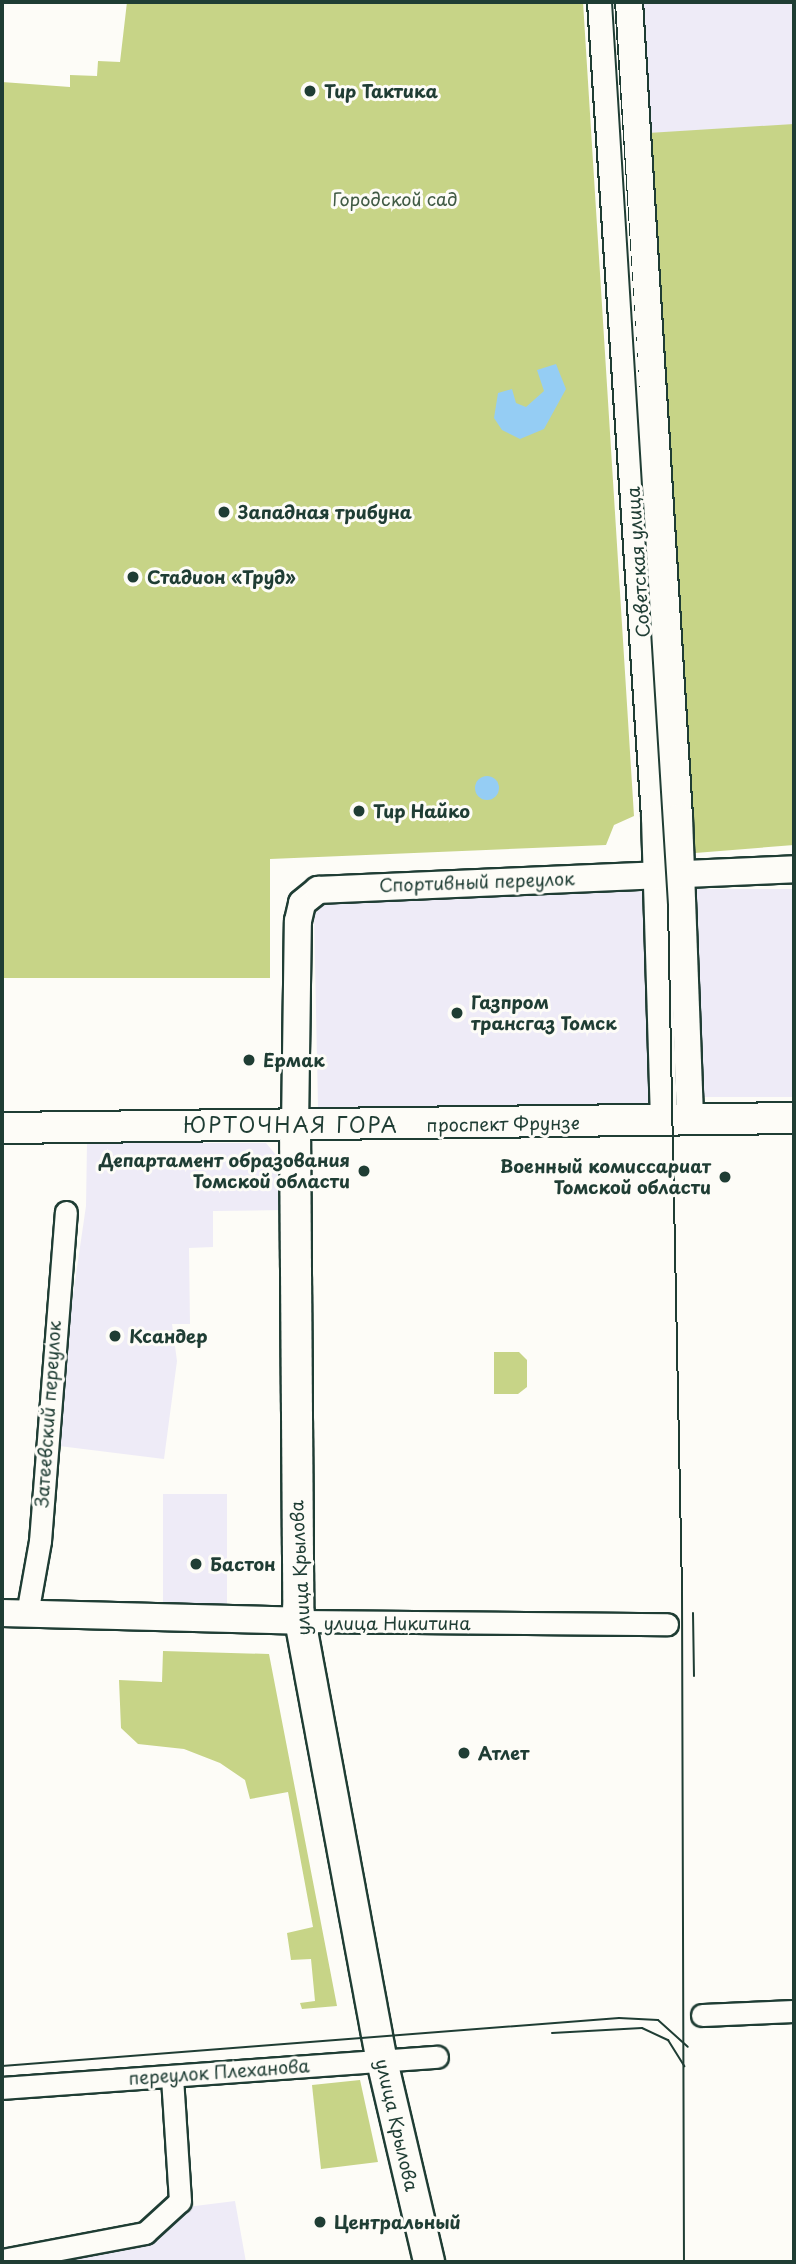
<!DOCTYPE html>
<html>
<head>
<meta charset="utf-8">
<style>
  body { margin:0 }
  #map { position:relative; width:796px; height:2264px; overflow:hidden; background:#fdfcf7; font-family:"Playpen Sans",sans-serif }
  div>[style] { position:absolute }
  .built>* { inset:0; background:#eeebf7; transform-origin:0 0 }
  .green>* { inset:0; background:#c7d487 }
  .water>* { inset:0; background:#95cdf4 }
  .round { border-radius:50% }
  .roads { filter:drop-shadow(2px 0 #1f3d34) drop-shadow(-2px 0 #1f3d34) drop-shadow(0 2px #1f3d34) drop-shadow(0 -2px #1f3d34) }
  .minor>* { height:21px; margin:-10.5px; padding:0 10.5px; transform-origin:10.5px; border-radius:10.5px; background:#fdfcf7 }
  .tertiary>* { height:26px; margin:-13px; padding:0 13px; transform-origin:13px; border-radius:13px; background:#fdfcf7 }
  .secondary>* { height:30px; margin:-15px; padding:0 15px; transform-origin:15px; border-radius:15px; background:#fdfcf7 }
  .tram>* { height:2px; margin:-1px; padding:0 1px; transform-origin:1px; border-radius:1px; background:#1f3d34 }
  .dots>* { width:19px; height:19px; translate:-50% -50%; box-sizing:border-box; border:4px solid #fdfcf7; border-radius:50% }
  span { translate:-50% -50%; white-space:nowrap; text-align:center; line-height:1.15; -webkit-text-stroke:6px #fdfcf7; paint-order:stroke }
  .poi-label { font-size:18px; color:#1f3d34; font-weight:700 }
  .left { translate:0 -50%; text-align:left }
  .right { translate:-100% -50%; text-align:right }
  .park-label { font-size:18px; color:#415b45 }
  .street-label { font-size:18px; color:#1f3d34 }
  .quarter-label { font-size:21px; color:#1f3d34; letter-spacing:2px }
  .frame { position:absolute; inset:0; border:4px solid #1f3d34; pointer-events:none }
</style>
</head>
<body>
<div id="map">
  <div class="built">
    <i style="left:640px;top:2px;width:154px;height:131px"></i>
    <i style="left:794px;top:889px;width:208px;height:100px;rotate:90deg"></i>
    <i style="clip-path:polygon(645px 891px,653px 1105px,318px 1107px,314px 915px,323px 903px)"></i>
    <i style="clip-path:polygon(87px 1143px,266px 1143px,282px 1162px,282px 1210px,213px 1211px,213px 1247px,189px 1248px,190px 1324px,172px 1324px,177px 1361px,164px 1459px,51px 1445px,86px 1206px)"></i>
    <i style="left:163px;top:1494px;width:64px;height:115px"></i>
    <i style="clip-path:polygon(235px 2201px,246px 2262px,26px 2262px,141px 2246px,187px 2207px)"></i>
  </div>
  <div class="green">
    <i style="clip-path:polygon(127px 2px,583px 2px,634px 816px,614px 825px,606px 845px,270px 859px,270px 978px,2px 978px,2px 82px,70px 87px,70px 75px,97px 76px,98px 61px,120px 62px)"></i>
    <i style="clip-path:polygon(794px 124px,794px 845px,695px 853px,648px 133px)"></i>
    <i style="clip-path:polygon(494px 1352px,519px 1352px,527px 1360px,527px 1387px,518px 1394px,494px 1394px)"></i>
    <i style="clip-path:polygon(163px 1651px,269px 1654px,337px 2006px,302px 2009px,300px 2003px,315px 2001px,311px 1959px,291px 1960px,287px 1933px,313px 1927px,288px 1792px,250px 1799px,245px 1780px,220px 1763px,184px 1749px,138px 1744px,121px 1728px,119px 1680px,162px 1682px)"></i>
    <i style="clip-path:polygon(360px 2080px,378px 2162px,321px 2169px,312px 2085px)"></i>
  </div>
  <div class="water">
    <i style="clip-path:polygon(556px 364px,566px 389px,544px 429px,520px 439px,502px 430px,494px 418px,498px 393px,512px 389px,516px 403px,526px 407px,544px 391px,537px 370px)"></i>
    <i class="round" style="left:475px;top:776px;width:24px;height:24px"></i>
  </div>
  <div class="roads">
    <div class="minor">
      <i style="left:27px;top:1614px;width:74px;rotate:-79.9deg"></i>
      <i style="left:40px;top:1541px;width:330px;rotate:-85.5deg"></i>
      <i style="left:300px;top:1621px;width:367px;rotate:0.5deg"></i>
      <i style="left:702px;top:2015px;width:92px;rotate:-2.5deg"></i>
      <i style="left:2px;top:2088px;width:436px;rotate:-4.1deg"></i>
      <i style="left:2px;top:2260px;width:146px;rotate:-10.7deg"></i>
      <i style="left:145px;top:2233px;width:47px;rotate:-42.4deg"></i>
      <i style="left:180px;top:2201px;width:125px;rotate:-93.7deg"></i>
    </div>
    <div class="tertiary">
      <i style="left:601px;top:2px;width:817px;rotate:86.21deg"></i>
      <i style="left:655px;top:817px;width:305px;rotate:88.3deg"></i>
      <i style="left:629px;top:2px;width:817px;rotate:86.49deg"></i>
      <i style="left:679px;top:817px;width:304px;rotate:87.9deg"></i>
      <i style="left:295px;top:1128px;width:207px;rotate:-89.2deg"></i>
      <i style="left:298px;top:921px;width:18px;rotate:-77deg"></i>
      <i style="left:302px;top:903px;width:21px;rotate:-39deg"></i>
      <i style="left:318px;top:890px;width:476px;rotate:-2.5deg"></i>
      <i style="left:2px;top:1613px;width:298px;rotate:1.5deg"></i>
    </div>
    <div class="secondary">
      <i style="left:2px;top:1128px;width:792px;rotate:-0.72deg"></i>
      <i style="left:295px;top:1128px;width:481px;rotate:89.6deg"></i>
      <i style="left:298px;top:1609px;width:460px;rotate:79.5deg"></i>
      <i style="left:382px;top:2061px;width:206px;rotate:76.8deg"></i>
    </div>
  </div>
  <div class="tram">
    <i style="left:612px;top:2px;width:905px;rotate:86.45deg"></i>
    <i style="left:668px;top:905px;width:687px;rotate:88.83deg"></i>
    <i style="left:682px;top:1592px;width:670px;rotate:89.83deg"></i>
    <i style="left:693px;top:1613px;width:63px;rotate:89.1deg"></i>
    <i style="left:552px;top:2033px;width:90px;rotate:-3.2deg"></i>
    <i style="left:642px;top:2028px;width:29px;rotate:25deg"></i>
    <i style="left:668px;top:2040px;width:31px;rotate:58deg"></i>
    <i style="left:2px;top:2066px;width:619px;rotate:-4.45deg"></i>
    <i style="left:619px;top:2018px;width:39px;rotate:3deg"></i>
    <i style="left:658px;top:2020px;width:40px;rotate:42deg"></i>
  </div>
  <div class="dots">
    <i style="left:310px;top:91px;background:#1f3d34"></i>
    <i style="left:224px;top:512px;background:#1f3d34"></i>
    <i style="left:133px;top:577px;background:#1f3d34"></i>
    <i style="left:359px;top:811px;background:#1f3d34"></i>
    <i style="left:457px;top:1013px;background:#1f3d34"></i>
    <i style="left:249px;top:1060px;background:#1f3d34"></i>
    <i style="left:364px;top:1171px;background:#1f3d34"></i>
    <i style="left:725px;top:1177px;background:#1f3d34"></i>
    <i style="left:115px;top:1336px;background:#1f3d34"></i>
    <i style="left:196px;top:1564px;background:#1f3d34"></i>
    <i style="left:464px;top:1753px;background:#1f3d34"></i>
    <i style="left:320px;top:2222px;background:#1f3d34"></i>
  </div>
  <div class="poi-label">
    <span class="left" style="left:324px;top:91px">Тир Тактика</span>
    <span class="left" style="left:238px;top:512px">Западная трибуна</span>
    <span class="left" style="left:147px;top:577px">Стадион «Труд»</span>
    <span class="left" style="left:373px;top:811px">Тир Найко</span>
    <span class="left" style="left:471px;top:1013px">Газпром<br>трансгаз Томск</span>
    <span class="left" style="left:263px;top:1060px">Ермак</span>
    <span class="right" style="left:350px;top:1171px">Департамент образования<br>Томской области</span>
    <span class="right" style="left:711px;top:1177px">Военный комиссариат<br>Томской области</span>
    <span class="left" style="left:129px;top:1336px">Ксандер</span>
    <span class="left" style="left:210px;top:1564px">Бастон</span>
    <span class="left" style="left:478px;top:1753px">Атлет</span>
    <span class="left" style="left:334px;top:2222px">Центральный</span>
  </div>
  <div class="park-label">
    <span style="left:395px;top:199px">Городской сад</span>
  </div>
  <div class="street-label">
    <span style="left:638px;top:562px;rotate:-94deg">Советская улица</span>
    <span style="left:477px;top:882px;rotate:-2deg">Спортивный переулок</span>
    <span style="left:503px;top:1124px;rotate:-1deg">проспект Фрунзе</span>
    <span style="left:48px;top:1414px;rotate:-86deg">Затеевский переулок</span>
    <span style="left:300px;top:1568px;rotate:-93deg">улица Крылова</span>
    <span style="left:397px;top:1623px">улица Никитина</span>
    <span style="left:219px;top:2072px;rotate:-4deg">переулок Плеханова</span>
    <span style="left:397px;top:2125px;rotate:77deg">улица Крылова</span>
  </div>
  <div class="quarter-label">
    <span style="left:291px;top:1124px">ЮРТОЧНАЯ ГОРА</span>
  </div>
  <div class="frame"></div>
</div>
</body>
</html>
